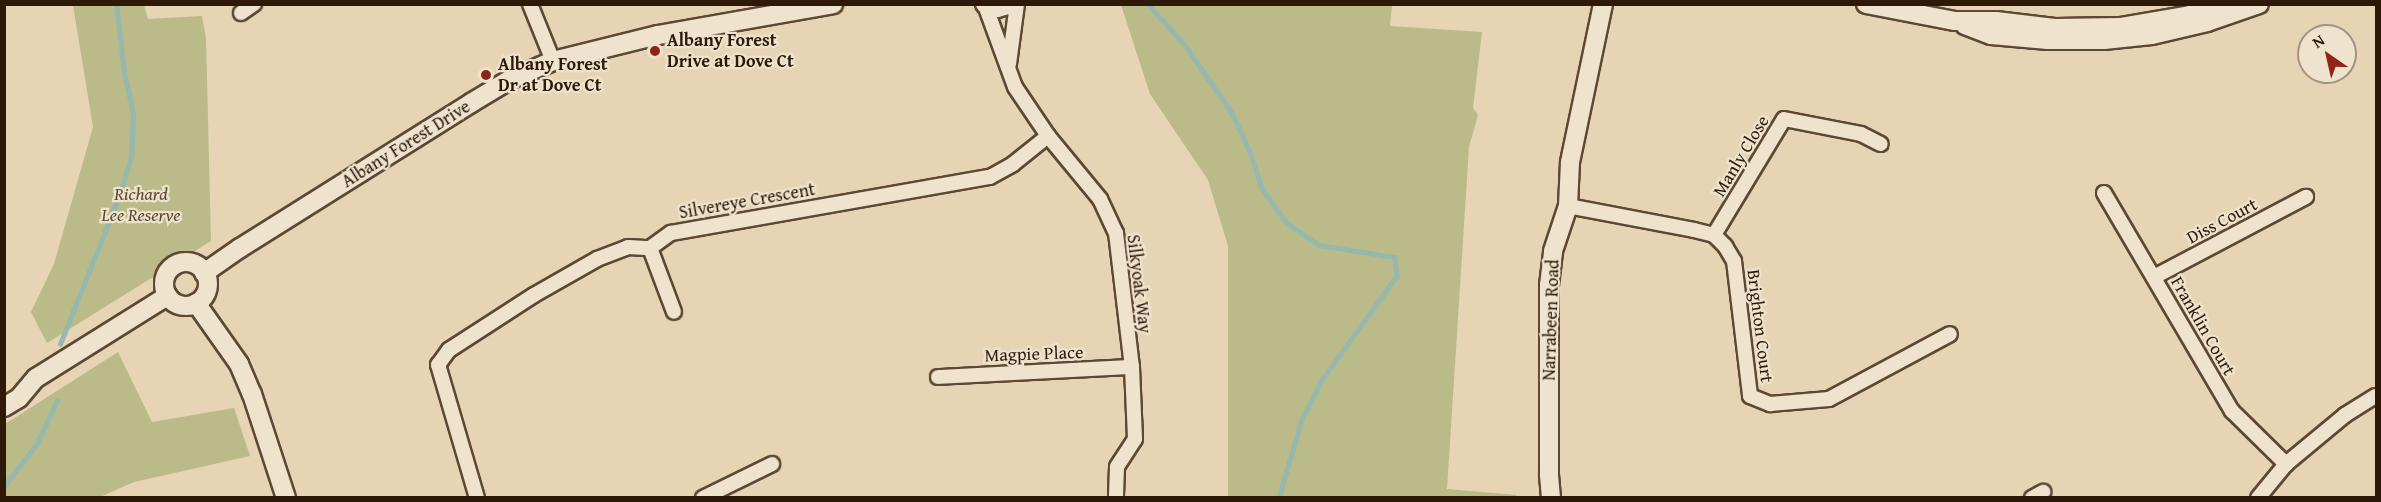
<!DOCTYPE html>
<html>
<head>
<meta charset="utf-8">
<style>
  body { margin:0 }
  #map { position:relative; width:2381px; height:502px; overflow:hidden; background:#e6d4b4; font-family:"Gentium Book Plus",serif }
  div>[style] { position:absolute }
  .green>* { inset:0; background:#babb89 }
  .stream>* { height:4.5px; margin:-2.25px; padding:0 2.25px; transform-origin:2.25px; border-radius:2.25px; background:#96b8ad }
  .roads { filter:drop-shadow(2px 0 #5c4833) drop-shadow(-2px 0 #5c4833) drop-shadow(0 2px #5c4833) drop-shadow(0 -2px #5c4833) }
  .street>* { height:14px; margin:-7px; padding:0 7px; transform-origin:7px; border-radius:7px; background:#efe3ce }
  .secondary>* { height:18px; margin:-9px; padding:0 9px; transform-origin:9px; border-radius:9px; background:#efe3ce }
  .secondary>.ring { margin:-9px; padding:0; box-sizing:content-box; background:none; border:18px solid #efe3ce; border-radius:50% }
  .dots>* { width:16px; height:16px; translate:-50% -50%; box-sizing:border-box; border:3px solid #efe3ce; border-radius:50% }
  span { translate:-50% -50%; white-space:nowrap; text-align:center; line-height:1.15; -webkit-text-stroke:4.5px #efe3ce; paint-order:stroke }
  .poi-label { font-size:18px; color:#2e1908; font-weight:700 }
  .left { translate:0 -50%; text-align:left }
  .street-label { font-size:18px; color:#2e1908 }
  .park-label { font-size:18px; color:#584a2f; font-style:italic }
  .frame { position:absolute; inset:0; border:6px solid #2e1908; pointer-events:none }
  .north { position:absolute; left:2297px; top:24px; width:60px; height:60px; box-sizing:border-box; background:#efe3ce; border:2px solid #a2927f; border-radius:50%; rotate:326deg; font-size:16px; font-weight:700; line-height:24px; text-align:center; color:#2e1908 }
  .north::after { content:''; display:block; margin:auto; width:21px; height:27px; background:#8f2418; clip-path:polygon(50% 0,100% 100%,50% 72%,0 100%) }
</style>
</head>
<body>
<div id="map">
  <div class="green">
    <i style="clip-path:polygon(73px 5px,144px 5px,148px 19px,202px 16px,206px 38px,211px 241px,47px 343px,31px 312px,54px 264px,93px 127px)"></i>
    <i style="clip-path:polygon(1121px 5px,1392px 5px,1390px 26px,1482px 32px,1473px 108px,1478px 115px,1469px 147px,1447px 489px,1517px 495px,1514px 497px,1228px 497px,1228px 246px,1208px 180px,1150px 94px)"></i>
    <i style="clip-path:polygon(118px 352px,152px 422px,234px 408px,250px 456px,134px 482px,100px 497px,5px 497px,5px 424px)"></i>
  </div>
  <div class="stream">
    <i style="left:1148px;top:4px;width:55px;rotate:47.9deg"></i>
    <i style="left:1185px;top:45px;width:83px;rotate:55.3deg"></i>
    <i style="left:1232px;top:113px;width:42px;rotate:64.7deg"></i>
    <i style="left:1250px;top:151px;width:39px;rotate:72deg"></i>
    <i style="left:1262px;top:188px;width:42px;rotate:54.8deg"></i>
    <i style="left:1286px;top:222px;width:40px;rotate:34.9deg"></i>
    <i style="left:1319px;top:245px;width:77px;rotate:9deg"></i>
    <i style="left:1395px;top:257px;width:19px;rotate:84deg"></i>
    <i style="left:1397px;top:276px;width:127px;rotate:125.7deg"></i>
    <i style="left:1323px;top:379px;width:46px;rotate:117.1deg"></i>
    <i style="left:1302px;top:420px;width:81px;rotate:106.4deg"></i>
    <i style="left:60px;top:344px;width:156px;rotate:-68.2deg"></i>
    <i style="left:118px;top:199px;width:44px;rotate:-72.8deg"></i>
    <i style="left:131px;top:157px;width:43px;rotate:-87.3deg"></i>
    <i style="left:133px;top:114px;width:43px;rotate:-102.1deg"></i>
    <i style="left:124px;top:72px;width:68px;rotate:-96.7deg"></i>
    <i style="left:4px;top:486px;width:52px;rotate:-52deg"></i>
    <i style="left:36px;top:445px;width:49px;rotate:-64.5deg"></i>
  </div>
  <div class="roads">
    <div class="street">
      <i style="left:530px;top:4px;width:61px;rotate:68deg"></i>
      <i style="left:985px;top:5px;width:87px;rotate:69.9deg"></i>
      <i style="left:1015px;top:87px;width:59px;rotate:56deg"></i>
      <i style="left:1048px;top:136px;width:82px;rotate:50.5deg"></i>
      <i style="left:1100px;top:199px;width:38px;rotate:65deg"></i>
      <i style="left:1116px;top:233px;width:135px;rotate:83.2deg"></i>
      <i style="left:1132px;top:367px;width:72px;rotate:87.6deg"></i>
      <i style="left:1135px;top:439px;width:33px;rotate:123deg"></i>
      <i style="left:1117px;top:467px;width:31px;rotate:92deg"></i>
      <i style="left:241px;top:13px;width:16px;rotate:-35deg"></i>
      <i style="left:1009px;top:64px;width:61px;rotate:-82.4deg"></i>
      <i style="left:2104px;top:193px;width:253px;rotate:59.6deg"></i>
      <i style="left:2232px;top:411px;width:76px;rotate:44.5deg"></i>
      <i style="left:1568px;top:206px;width:128px;rotate:10.8deg"></i>
      <i style="left:1694px;top:230px;width:21px;rotate:14deg"></i>
      <i style="left:1714px;top:235px;width:16px;rotate:45deg"></i>
      <i style="left:1725px;top:246px;width:17px;rotate:59deg"></i>
      <i style="left:1734px;top:261px;width:136px;rotate:83.2deg"></i>
      <i style="left:1750px;top:396px;width:22px;rotate:22deg"></i>
      <i style="left:1770px;top:404px;width:59px;rotate:-4.8deg"></i>
      <i style="left:1829px;top:399px;width:137px;rotate:-28.2deg"></i>
      <i style="left:1714px;top:235px;width:135px;rotate:-58.9deg"></i>
      <i style="left:1784px;top:119px;width:78px;rotate:11deg"></i>
      <i style="left:1861px;top:134px;width:22px;rotate:27deg"></i>
      <i style="left:650px;top:248px;width:68px;rotate:69.4deg"></i>
      <i style="left:2154px;top:277px;width:172px;rotate:-27.8deg"></i>
      <i style="left:938px;top:377px;width:194px;rotate:-3deg"></i>
      <i style="left:477px;top:498px;width:139px;rotate:-106.3deg"></i>
      <i style="left:438px;top:365px;width:19px;rotate:-54deg"></i>
      <i style="left:449px;top:350px;width:101px;rotate:-32.9deg"></i>
      <i style="left:534px;top:295px;width:73px;rotate:-29.7deg"></i>
      <i style="left:597px;top:259px;width:33px;rotate:-21deg"></i>
      <i style="left:628px;top:247px;width:22px;rotate:3deg"></i>
      <i style="left:650px;top:248px;width:26px;rotate:-36deg"></i>
      <i style="left:671px;top:233px;width:324px;rotate:-10deg"></i>
      <i style="left:990px;top:177px;width:26px;rotate:-29deg"></i>
      <i style="left:1013px;top:164px;width:45px;rotate:-38.7deg"></i>
      <i style="left:703px;top:498px;width:77px;rotate:-26.2deg"></i>
      <i style="left:2032px;top:498px;width:13px;rotate:-29deg"></i>
      <i style="left:2258px;top:498px;width:44px;rotate:-50.5deg"></i>
      <i style="left:2286px;top:464px;width:77px;rotate:-39.7deg"></i>
      <i style="left:2345px;top:415px;width:36px;rotate:-32deg"></i>
    </div>
    <div class="secondary">
      <i style="left:985px;top:4px;width:13px;rotate:18deg"></i>
      <i style="left:997px;top:8px;width:16px;rotate:-15deg"></i>
      <i style="left:1866px;top:4px;width:91px;rotate:10.8deg"></i>
      <i style="left:1955px;top:21px;width:41px"></i>
      <i style="left:1996px;top:21px;width:59px;rotate:6.8deg"></i>
      <i style="left:2055px;top:28px;width:65px;rotate:-0.9deg"></i>
      <i style="left:2120px;top:27px;width:71px;rotate:-9.7deg"></i>
      <i style="left:2190px;top:15px;width:32px;rotate:-20deg"></i>
      <i style="left:1965px;top:25px;width:28px;rotate:21deg"></i>
      <i style="left:1991px;top:35px;width:57px;rotate:5deg"></i>
      <i style="left:2048px;top:40px;width:56px"></i>
      <i style="left:2104px;top:40px;width:48px;rotate:-5.9deg"></i>
      <i style="left:2152px;top:35px;width:57px;rotate:-13.3deg"></i>
      <i style="left:2207px;top:22px;width:55px;rotate:-19.1deg"></i>
      <i class="ring" style="left:164px;top:262px;width:26px;height:26px"></i>
      <i style="left:204px;top:273px;width:44px;rotate:-34.8deg"></i>
      <i style="left:240px;top:248px;width:273px;rotate:-32.1deg"></i>
      <i style="left:471px;top:103px;width:47px;rotate:-31deg"></i>
      <i style="left:511px;top:79px;width:46px;rotate:-23.2deg"></i>
      <i style="left:553px;top:61px;width:108px;rotate:-13.9deg"></i>
      <i style="left:658px;top:35px;width:178px;rotate:-10deg"></i>
      <i style="left:196px;top:303px;width:75px;rotate:54.8deg"></i>
      <i style="left:239px;top:364px;width:33px;rotate:67deg"></i>
      <i style="left:252px;top:394px;width:109px;rotate:71.9deg"></i>
      <i style="left:4px;top:407px;width:17px;rotate:-31deg"></i>
      <i style="left:19px;top:398px;width:26px;rotate:-50deg"></i>
      <i style="left:36px;top:378px;width:155px;rotate:-32deg"></i>
      <i style="left:1551px;top:498px;width:25px;rotate:-95deg"></i>
      <i style="left:1549px;top:473px;width:188px;rotate:-90deg"></i>
      <i style="left:1549px;top:285px;width:34px;rotate:-83deg"></i>
      <i style="left:1553px;top:251px;width:47px;rotate:-71.6deg"></i>
      <i style="left:1568px;top:206px;width:44px;rotate:-87.4deg"></i>
      <i style="left:1570px;top:162px;width:161px;rotate:-78.2deg"></i>
    </div>
  </div>
  <div class="dots">
    <i style="left:655px;top:51px;background:#8f2418"></i>
    <i style="left:486px;top:75px;background:#8f2418"></i>
  </div>
  <div class="poi-label">
    <span class="left" style="left:667px;top:51px">Albany Forest<br>Drive at Dove Ct</span>
    <span class="left" style="left:498px;top:75px">Albany Forest<br>Dr at Dove Ct</span>
  </div>
  <div class="street-label">
    <span style="left:406px;top:144px;rotate:-32deg">Albany Forest Drive</span>
    <span style="left:1741px;top:156px;rotate:-59deg">Manly Close</span>
    <span style="left:747px;top:201px;rotate:-10deg">Silvereye Crescent</span>
    <span style="left:2222px;top:221px;rotate:-28deg">Diss Court</span>
    <span style="left:1139px;top:284px;rotate:83deg">Silkyoak Way</span>
    <span style="left:1551px;top:320px;rotate:-88deg">Narrabeen Road</span>
    <span style="left:1760px;top:326px;rotate:83deg">Brighton Court</span>
    <span style="left:2203px;top:326px;rotate:60deg">Franklin Court</span>
    <span style="left:1034px;top:354px;rotate:-2deg">Magpie Place</span>
  </div>
  <div class="park-label">
    <span style="left:141px;top:205px">Richard<br>Lee Reserve</span>
  </div>
  <div class="frame"></div>
  <div class="north">N</div>
</div>
</body>
</html>
